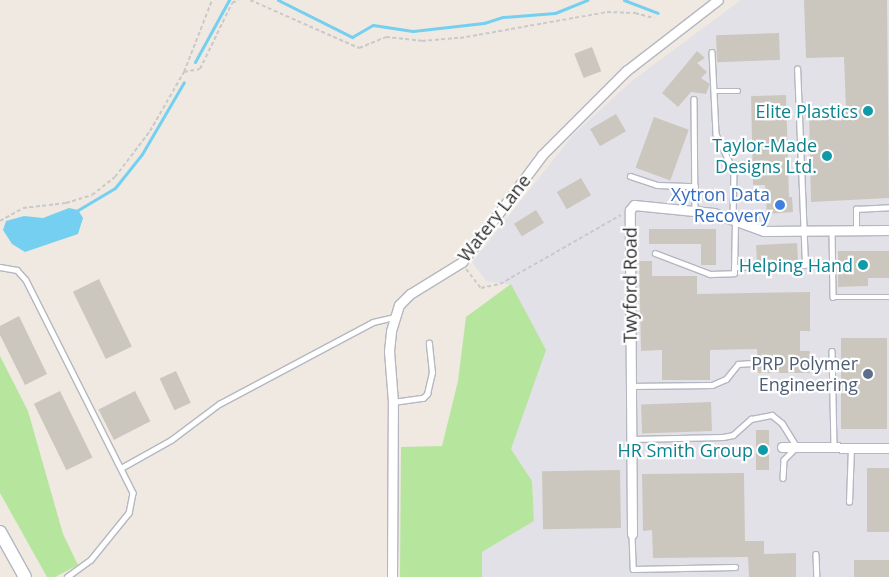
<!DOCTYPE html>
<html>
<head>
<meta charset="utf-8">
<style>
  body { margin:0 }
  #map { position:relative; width:889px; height:577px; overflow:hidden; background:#efe9e1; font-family:"Open Sans",sans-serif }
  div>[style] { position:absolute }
  .industrial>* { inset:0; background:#e3e1e8 }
  .green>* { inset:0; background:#b6e59e }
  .water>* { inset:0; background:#75cff0 }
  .stream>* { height:3px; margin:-1.5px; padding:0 1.5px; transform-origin:1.5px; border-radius:1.5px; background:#75cff0 }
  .building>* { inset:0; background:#cbc7bf; transform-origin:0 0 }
  .path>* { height:2px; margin-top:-1px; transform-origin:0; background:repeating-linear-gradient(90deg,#c9c9c9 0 4px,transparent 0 6.5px) }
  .roads { filter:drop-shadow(1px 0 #b4b7c1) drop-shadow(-1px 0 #b4b7c1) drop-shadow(0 1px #b4b7c1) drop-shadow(0 -1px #b4b7c1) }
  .lane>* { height:4.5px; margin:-2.25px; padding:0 2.25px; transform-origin:2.25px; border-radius:2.25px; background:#fff }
  .street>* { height:9px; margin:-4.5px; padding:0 4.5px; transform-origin:4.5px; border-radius:4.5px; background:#fff }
  .secondary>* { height:12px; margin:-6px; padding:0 6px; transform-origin:6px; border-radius:6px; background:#fff }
  .dots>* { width:14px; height:14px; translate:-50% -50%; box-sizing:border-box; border:2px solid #fff; border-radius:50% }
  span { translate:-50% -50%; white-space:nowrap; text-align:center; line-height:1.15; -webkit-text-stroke:4.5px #fff; paint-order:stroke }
  .culture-label { font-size:18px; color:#0d838f }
  .right { translate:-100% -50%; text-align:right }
  .shop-label { font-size:18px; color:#366cbe }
  .street-label { font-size:18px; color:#2e2e2e }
  .service-label { font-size:18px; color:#4e5e75 }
</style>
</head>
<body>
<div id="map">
  <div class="industrial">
    <i style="clip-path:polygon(741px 0,889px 0,889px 577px,482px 577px,482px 552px,534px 521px,532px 481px,510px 449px,511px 285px,486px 281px,472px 262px,573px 135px,633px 80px)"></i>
  </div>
  <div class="green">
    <i style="clip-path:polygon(511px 284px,546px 350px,511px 449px,532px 481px,534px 521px,482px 552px,482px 577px,400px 577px,401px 447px,442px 446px,458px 381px,466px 317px)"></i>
    <i style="clip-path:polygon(0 356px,28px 411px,63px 534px,78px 565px,55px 577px,47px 577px,0 493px)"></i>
  </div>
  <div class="water">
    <i style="clip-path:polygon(69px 208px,78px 210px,83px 218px,78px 234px,25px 252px,12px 244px,3px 230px,6px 221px,24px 216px,43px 218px)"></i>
  </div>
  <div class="stream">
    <i style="left:278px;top:0;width:83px;rotate:26.6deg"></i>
    <i style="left:352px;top:37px;width:24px;rotate:-30deg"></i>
    <i style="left:373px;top:25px;width:40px;rotate:8.5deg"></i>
    <i style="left:413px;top:31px;width:71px;rotate:-6.4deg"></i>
    <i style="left:484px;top:23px;width:20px;rotate:-18deg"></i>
    <i style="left:503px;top:17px;width:52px;rotate:-4.4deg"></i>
    <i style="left:555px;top:13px;width:35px;rotate:-22deg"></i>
    <i style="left:624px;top:0;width:36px;rotate:21deg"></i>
    <i style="left:195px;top:62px;width:71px;rotate:-61.3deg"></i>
    <i style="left:78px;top:210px;width:43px;rotate:-30.7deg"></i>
    <i style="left:115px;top:188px;width:43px;rotate:-51.5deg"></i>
    <i style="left:142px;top:154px;width:83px;rotate:-59.7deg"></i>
  </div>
  <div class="building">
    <i style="clip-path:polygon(804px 0,887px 0,889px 198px,811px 202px,809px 110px,846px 109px,844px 57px,806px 58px)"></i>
    <i style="left:779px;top:33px;width:27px;height:63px;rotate:88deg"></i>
    <i style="left:592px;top:47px;width:26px;height:19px;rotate:69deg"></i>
    <i style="clip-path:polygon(697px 51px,705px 58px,697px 63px,707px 72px,701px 78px,710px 84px,706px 94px,691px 92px,678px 107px,662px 93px)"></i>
    <i style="clip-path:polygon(786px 95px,789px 197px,792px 197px,793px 212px,767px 214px,765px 185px,753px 185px,751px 96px)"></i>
    <i style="left:616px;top:114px;width:20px;height:30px;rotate:60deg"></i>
    <i style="left:654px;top:117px;width:37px;height:54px;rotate:20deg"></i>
    <i style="left:581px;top:178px;width:20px;height:28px;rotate:60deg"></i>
    <i style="left:536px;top:210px;width:15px;height:26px;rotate:58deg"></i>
    <i style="clip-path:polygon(649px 229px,716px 229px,716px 265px,701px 265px,701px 244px,649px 244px)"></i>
    <i style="left:797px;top:243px;width:17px;height:41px;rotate:87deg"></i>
    <i style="clip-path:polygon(838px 251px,889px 251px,889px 278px,868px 278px,868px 286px,838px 287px)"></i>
    <i style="clip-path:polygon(639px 261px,652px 261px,652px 276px,697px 276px,697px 294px,810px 292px,810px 331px,800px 331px,800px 351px,810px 351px,811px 373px,758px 373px,757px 349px,710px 350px,710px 380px,662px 380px,662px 350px,641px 351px)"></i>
    <i style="left:99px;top:279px;width:75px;height:29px;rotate:64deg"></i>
    <i style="clip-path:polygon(19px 316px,47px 374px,25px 385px,0 335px,0 326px)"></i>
    <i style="left:841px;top:338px;width:46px;height:91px"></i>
    <i style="left:176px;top:371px;width:35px;height:18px;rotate:65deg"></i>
    <i style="left:60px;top:391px;width:74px;height:29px;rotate:64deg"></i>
    <i style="left:135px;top:391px;width:34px;height:41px;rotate:63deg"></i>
    <i style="left:711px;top:402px;width:29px;height:70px;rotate:88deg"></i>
    <i style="left:756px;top:430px;width:13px;height:40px"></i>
    <i style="left:867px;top:468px;width:22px;height:64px"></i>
    <i style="left:620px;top:470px;width:58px;height:78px;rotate:89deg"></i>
    <i style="clip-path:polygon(744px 473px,745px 541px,764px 541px,764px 554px,796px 553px,796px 577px,749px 577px,748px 557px,653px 558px,652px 530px,643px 531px,642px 474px)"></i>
    <i style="left:889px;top:560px;width:17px;height:35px;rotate:90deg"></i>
  </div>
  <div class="path">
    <i style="left:250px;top:0;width:119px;rotate:23.8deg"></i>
    <i style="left:359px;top:48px;width:29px;rotate:-22deg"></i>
    <i style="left:386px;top:37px;width:36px;rotate:6deg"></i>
    <i style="left:422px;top:41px;width:38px;rotate:-5deg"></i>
    <i style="left:460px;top:38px;width:149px;rotate:-10deg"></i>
    <i style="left:607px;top:12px;width:28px;rotate:2deg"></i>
    <i style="left:635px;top:13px;width:20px;rotate:15deg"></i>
    <i style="left:184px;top:72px;width:77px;rotate:-68.7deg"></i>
    <i style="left:0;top:221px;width:26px;rotate:-29deg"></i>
    <i style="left:23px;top:208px;width:43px;rotate:-6.6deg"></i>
    <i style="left:66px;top:203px;width:27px;rotate:-17deg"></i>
    <i style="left:92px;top:195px;width:29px;rotate:-38deg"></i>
    <i style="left:115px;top:177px;width:58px;rotate:-52.7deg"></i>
    <i style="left:150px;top:131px;width:68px;rotate:-60deg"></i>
    <i style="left:184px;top:72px;width:16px;rotate:-11deg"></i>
    <i style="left:200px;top:69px;width:73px;rotate:-64.1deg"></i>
    <i style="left:232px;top:3px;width:7px;rotate:-27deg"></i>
    <i style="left:466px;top:269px;width:24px;rotate:52deg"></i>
    <i style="left:481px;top:288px;width:19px;rotate:-12deg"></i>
    <i style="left:500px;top:284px;width:139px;rotate:-29.7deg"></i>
  </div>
  <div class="roads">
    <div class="lane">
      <i style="left:712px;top:52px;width:82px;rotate:87.2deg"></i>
      <i style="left:716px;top:134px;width:41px;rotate:64.1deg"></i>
      <i style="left:734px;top:171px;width:47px;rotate:91.2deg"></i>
      <i style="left:714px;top:91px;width:24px"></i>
      <i style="left:694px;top:99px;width:112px;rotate:89.5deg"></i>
      <i style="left:630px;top:176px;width:28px;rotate:18deg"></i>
      <i style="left:657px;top:185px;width:38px;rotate:2deg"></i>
      <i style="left:832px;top:230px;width:67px;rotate:89.1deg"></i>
      <i style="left:833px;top:297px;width:56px"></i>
      <i style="left:856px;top:230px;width:21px;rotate:-90deg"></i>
      <i style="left:856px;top:209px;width:33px;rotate:-3deg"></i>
      <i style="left:655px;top:253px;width:59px;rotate:20.9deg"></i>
      <i style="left:710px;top:274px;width:24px;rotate:-2deg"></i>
      <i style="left:734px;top:273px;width:52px;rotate:-88.9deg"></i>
      <i style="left:0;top:267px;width:17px;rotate:10deg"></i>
      <i style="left:17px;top:270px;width:13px;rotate:48deg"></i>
      <i style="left:26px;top:280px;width:238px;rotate:63.3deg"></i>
      <i style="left:133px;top:493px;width:20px;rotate:101deg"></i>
      <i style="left:129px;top:513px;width:60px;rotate:129deg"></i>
      <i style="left:91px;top:560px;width:29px;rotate:144deg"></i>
      <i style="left:734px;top:267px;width:71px;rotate:-1.6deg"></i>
      <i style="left:805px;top:265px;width:196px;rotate:-92.3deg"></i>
      <i style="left:832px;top:351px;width:96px;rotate:88.8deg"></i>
      <i style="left:630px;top:386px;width:82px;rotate:-0.7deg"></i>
      <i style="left:712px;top:385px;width:15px;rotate:-23deg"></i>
      <i style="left:726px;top:379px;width:19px;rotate:-51deg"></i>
      <i style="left:738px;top:364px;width:14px;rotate:-4deg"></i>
      <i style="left:393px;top:402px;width:30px;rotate:-8deg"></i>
      <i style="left:423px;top:398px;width:6px;rotate:-45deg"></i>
      <i style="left:427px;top:394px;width:22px;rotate:-77deg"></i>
      <i style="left:432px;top:373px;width:30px;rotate:-96deg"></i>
      <i style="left:632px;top:439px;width:91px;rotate:-1.3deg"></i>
      <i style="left:723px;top:437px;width:10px;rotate:-11deg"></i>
      <i style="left:733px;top:435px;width:24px;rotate:-42deg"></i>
      <i style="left:751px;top:419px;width:21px;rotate:-11deg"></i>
      <i style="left:772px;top:415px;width:13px;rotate:39deg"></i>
      <i style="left:782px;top:423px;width:28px;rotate:58deg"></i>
      <i style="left:797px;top:447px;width:18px;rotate:135deg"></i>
      <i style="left:784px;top:460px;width:18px;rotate:93deg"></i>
      <i style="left:121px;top:468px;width:57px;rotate:-29.2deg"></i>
      <i style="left:171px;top:440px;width:60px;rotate:-36.9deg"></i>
      <i style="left:219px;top:404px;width:174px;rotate:-28deg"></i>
      <i style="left:373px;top:322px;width:22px;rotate:-13deg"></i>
      <i style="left:849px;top:502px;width:55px;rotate:-87.9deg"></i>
      <i style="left:632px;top:534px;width:35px;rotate:88deg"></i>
      <i style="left:633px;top:569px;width:102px;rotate:-1.1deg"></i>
      <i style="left:816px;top:554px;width:23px;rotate:88deg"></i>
    </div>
    <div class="street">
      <i style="left:782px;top:447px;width:107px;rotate:0.5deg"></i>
      <i style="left:632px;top:534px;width:324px;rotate:-90.4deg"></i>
      <i style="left:630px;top:210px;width:6px;rotate:-51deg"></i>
      <i style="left:634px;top:205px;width:80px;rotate:5.7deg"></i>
      <i style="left:714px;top:213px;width:53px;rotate:19.8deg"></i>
      <i style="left:764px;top:231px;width:125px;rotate:-0.5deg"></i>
      <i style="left:392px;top:577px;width:175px;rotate:-89.7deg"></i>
      <i style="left:393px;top:402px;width:51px;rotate:-94.5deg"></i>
      <i style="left:389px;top:351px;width:20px;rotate:-84deg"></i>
      <i style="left:391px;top:331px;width:27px;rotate:-73deg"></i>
      <i style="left:399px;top:305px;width:16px;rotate:-45deg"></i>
      <i style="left:410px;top:294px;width:61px;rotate:-31.6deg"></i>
      <i style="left:462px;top:262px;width:134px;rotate:-53.2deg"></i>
      <i style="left:542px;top:155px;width:119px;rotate:-45deg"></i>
      <i style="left:626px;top:71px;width:116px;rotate:-37.7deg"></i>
    </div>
    <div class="secondary">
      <i style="left:0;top:532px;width:51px;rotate:60.9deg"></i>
    </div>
  </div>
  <div class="dots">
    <i style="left:868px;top:111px;background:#0f9aa8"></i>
    <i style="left:827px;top:156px;background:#0f9aa8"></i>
    <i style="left:780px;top:205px;background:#3f7fe0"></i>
    <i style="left:863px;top:265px;background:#0f9aa8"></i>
    <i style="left:868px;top:374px;background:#5c6f8a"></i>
    <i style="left:763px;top:450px;background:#0f9aa8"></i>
  </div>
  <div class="culture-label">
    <span class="right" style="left:858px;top:111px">Elite Plastics</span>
    <span class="right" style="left:817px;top:156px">Taylor-Made<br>Designs Ltd.</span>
    <span class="right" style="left:853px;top:265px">Helping Hand</span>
    <span class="right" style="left:753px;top:450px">HR Smith Group</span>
  </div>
  <div class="shop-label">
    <span class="right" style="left:770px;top:205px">Xytron Data<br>Recovery</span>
  </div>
  <div class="street-label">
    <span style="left:494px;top:218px;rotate:-52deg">Watery Lane</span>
    <span style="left:630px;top:285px;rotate:-90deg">Twyford Road</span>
  </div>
  <div class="service-label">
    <span class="right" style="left:858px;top:374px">PRP Polymer<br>Engineering</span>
  </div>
</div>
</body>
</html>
